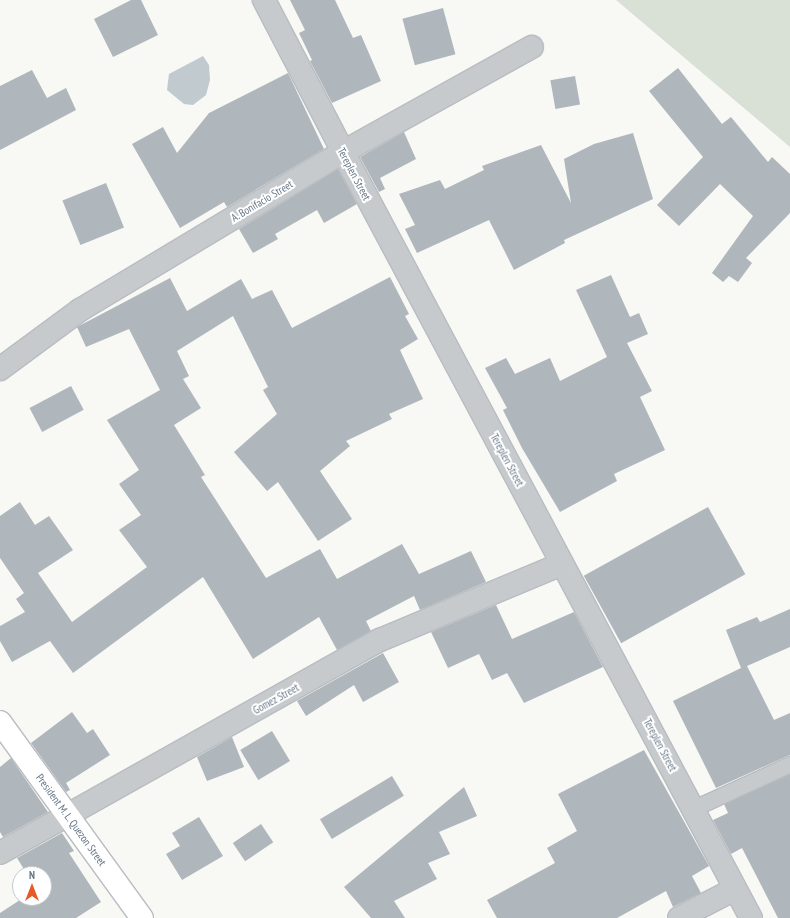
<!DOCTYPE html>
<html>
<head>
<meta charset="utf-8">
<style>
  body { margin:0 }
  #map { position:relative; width:790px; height:918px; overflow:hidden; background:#f8f8f5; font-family:"PT Sans Narrow",sans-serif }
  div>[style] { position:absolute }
  .green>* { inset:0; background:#d9e0d6 }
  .water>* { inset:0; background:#c0cacf }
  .building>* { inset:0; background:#afb6bc; transform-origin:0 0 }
  .roads { filter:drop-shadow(1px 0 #b8bdc2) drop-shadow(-1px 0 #b8bdc2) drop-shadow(0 1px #b8bdc2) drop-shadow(0 -1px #b8bdc2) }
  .service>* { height:15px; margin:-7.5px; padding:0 7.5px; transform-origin:7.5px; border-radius:7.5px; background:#c6cacd }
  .minor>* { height:22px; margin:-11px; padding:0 11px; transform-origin:11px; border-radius:11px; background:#c6cacd }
  .secondary>* { height:22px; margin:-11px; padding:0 11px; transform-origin:11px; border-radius:11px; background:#fff }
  span { translate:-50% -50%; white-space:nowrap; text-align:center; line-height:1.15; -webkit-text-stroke:4px #fff; paint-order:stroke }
  .street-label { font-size:11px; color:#667787 }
  .north { position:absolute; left:12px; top:866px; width:40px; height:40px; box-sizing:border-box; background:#fff; border:1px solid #c2c9cf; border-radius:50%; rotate:0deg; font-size:11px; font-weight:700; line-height:16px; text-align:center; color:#667787 }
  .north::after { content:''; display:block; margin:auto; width:14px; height:18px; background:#e75926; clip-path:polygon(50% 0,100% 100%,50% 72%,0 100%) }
</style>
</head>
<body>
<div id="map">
  <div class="green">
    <i style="clip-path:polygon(616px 0,790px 0,790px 147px)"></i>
  </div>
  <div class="water">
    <i style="clip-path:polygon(203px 56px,209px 65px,210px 80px,206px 95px,193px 105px,184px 104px,167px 90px,169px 74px)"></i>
  </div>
  <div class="building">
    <i style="clip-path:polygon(131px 0,141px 0,158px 35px,113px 57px,94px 19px)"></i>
    <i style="clip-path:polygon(290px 0,335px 0,353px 38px,361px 35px,381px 81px,332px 103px,310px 61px,312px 60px,299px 33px,305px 30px)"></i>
    <i style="left:443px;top:8px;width:48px;height:42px;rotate:75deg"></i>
    <i style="clip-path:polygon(678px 68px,722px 124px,731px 117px,768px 162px,772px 157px,790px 174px,790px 213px,746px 258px,752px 263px,738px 282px,729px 276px,723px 282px,712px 273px,753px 216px,720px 184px,679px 226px,657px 205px,703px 157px,649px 91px)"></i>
    <i style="clip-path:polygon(32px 70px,47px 98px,66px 88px,76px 110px,0 150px,0 86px)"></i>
    <i style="clip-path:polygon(288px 73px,324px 149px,227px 207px,224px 202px,180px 228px,132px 144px,163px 127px,177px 153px,209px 113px)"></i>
    <i style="left:575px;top:76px;width:29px;height:25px;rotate:80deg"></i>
    <i style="clip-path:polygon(404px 132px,416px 159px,380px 178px,385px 189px,379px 192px,360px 157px)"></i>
    <i style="clip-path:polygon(633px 133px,653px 199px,564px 240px,565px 243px,514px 270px,489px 220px,417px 253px,405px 229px,415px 225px,399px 194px,440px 180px,445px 189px,484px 170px,482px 166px,541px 145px,571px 203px,564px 159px,594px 144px)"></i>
    <i style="clip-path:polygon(338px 169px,357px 204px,324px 223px,317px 210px,275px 234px,278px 239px,253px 253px,239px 229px)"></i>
    <i style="left:106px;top:183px;width:48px;height:47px;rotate:68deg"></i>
    <i style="clip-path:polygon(611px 275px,630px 317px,639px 313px,648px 334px,627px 343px,652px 391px,640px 397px,665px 450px,614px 474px,617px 481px,560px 512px,522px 448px,503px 410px,507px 408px,485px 368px,506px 358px,515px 374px,550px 358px,560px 381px,607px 357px,576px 290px)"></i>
    <i style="clip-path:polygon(390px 277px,409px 314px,405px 316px,418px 339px,400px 350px,423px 399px,389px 414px,392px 419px,346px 441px,350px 446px,320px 471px,352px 519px,318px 541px,278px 482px,267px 491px,234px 452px,277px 414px,263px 390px,268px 387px,233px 316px,177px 351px,189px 376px,183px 379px,201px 408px,174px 425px,205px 475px,201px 477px,266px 578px,320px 549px,337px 579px,402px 544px,419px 574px,471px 551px,486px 582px,420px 610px,414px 596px,366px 621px,371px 631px,337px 650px,319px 617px,253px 659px,203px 577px,73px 673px,50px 641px,12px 662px,0 641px,0 626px,25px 612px,16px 599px,24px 593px,0 558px,0 516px,20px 502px,35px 525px,49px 516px,73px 550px,38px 573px,72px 622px,147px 567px,119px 530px,141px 515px,119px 484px,139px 470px,107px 420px,160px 390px,129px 329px,86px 347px,77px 327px,170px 278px,187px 311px,241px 279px,252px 299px,272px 290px,292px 328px)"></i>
    <i style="left:71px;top:386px;width:27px;height:47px;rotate:62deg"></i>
    <i style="left:708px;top:507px;width:77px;height:142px;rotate:61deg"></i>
    <i style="clip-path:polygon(496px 605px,512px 639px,574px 612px,603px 667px,524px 703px,507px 673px,492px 680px,479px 654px,448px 668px,431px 632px)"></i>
    <i style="clip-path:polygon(790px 609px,790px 647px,747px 666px,774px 720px,790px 713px,790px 755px,716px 788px,673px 701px,741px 668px,726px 630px,757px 617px,760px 622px)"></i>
    <i style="clip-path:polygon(383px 653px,399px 682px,363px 702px,354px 685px,306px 716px,297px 701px)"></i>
    <i style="clip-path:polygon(72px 712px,87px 733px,93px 729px,110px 755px,66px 783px,70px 790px,66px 792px,31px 743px)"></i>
    <i style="left:272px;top:731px;width:35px;height:37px;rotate:59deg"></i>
    <i style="clip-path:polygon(232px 737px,244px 767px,207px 781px,197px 757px)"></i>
    <i style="clip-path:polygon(644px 750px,709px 866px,692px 876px,701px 893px,673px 907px,666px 891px,617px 918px,497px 918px,487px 900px,555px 863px,547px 848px,577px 831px,558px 794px)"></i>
    <i style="clip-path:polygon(11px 758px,48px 812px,3px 837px,0 832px,0 767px)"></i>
    <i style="clip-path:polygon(790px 774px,790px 918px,778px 918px,742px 848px,731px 854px,713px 820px,728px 813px,724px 804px)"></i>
    <i style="left:392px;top:776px;width:23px;height:84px;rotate:59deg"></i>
    <i style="clip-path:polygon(464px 787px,477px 816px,439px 832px,450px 854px,428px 863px,437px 879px,394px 901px,405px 918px,371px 918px,344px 887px)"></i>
    <i style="clip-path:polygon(199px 817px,223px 856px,182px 880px,166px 854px,180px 846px,172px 833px)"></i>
    <i style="left:261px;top:824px;width:22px;height:34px;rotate:56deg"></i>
    <i style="clip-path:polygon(62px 833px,74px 851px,69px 853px,101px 902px,76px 918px,0 918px,0 913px,23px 898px,44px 898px,44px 874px,27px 874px,17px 858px)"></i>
  </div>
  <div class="roads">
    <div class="service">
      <i style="left:694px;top:808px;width:106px;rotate:-24.6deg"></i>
    </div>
    <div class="minor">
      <i style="left:264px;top:0;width:171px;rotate:62.5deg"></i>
      <i style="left:343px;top:152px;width:868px;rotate:61.96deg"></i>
      <i style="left:0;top:369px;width:99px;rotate:-36.4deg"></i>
      <i style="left:80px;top:310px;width:307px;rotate:-31deg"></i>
      <i style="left:343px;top:152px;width:216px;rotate:-29.1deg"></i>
      <i style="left:0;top:853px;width:436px;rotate:-29.3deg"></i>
      <i style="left:380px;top:640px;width:197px;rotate:-22.7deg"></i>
      <i style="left:679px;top:918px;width:63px;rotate:-27.4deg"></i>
    </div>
    <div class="secondary">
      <i style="left:0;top:722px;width:242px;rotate:54.1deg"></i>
    </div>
  </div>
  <div class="street-label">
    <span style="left:354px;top:174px;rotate:62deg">Tereplen Street</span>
    <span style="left:262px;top:201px;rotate:-31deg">A. Bonifacio Street</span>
    <span style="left:507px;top:460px;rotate:62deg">Tereplen Street</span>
    <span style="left:276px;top:699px;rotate:-29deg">Gomez Street</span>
    <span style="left:660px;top:745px;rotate:62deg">Tereplen Street</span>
    <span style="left:71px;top:820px;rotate:54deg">President M. L. Quezon Street</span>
  </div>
  <div class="north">N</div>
</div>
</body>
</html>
